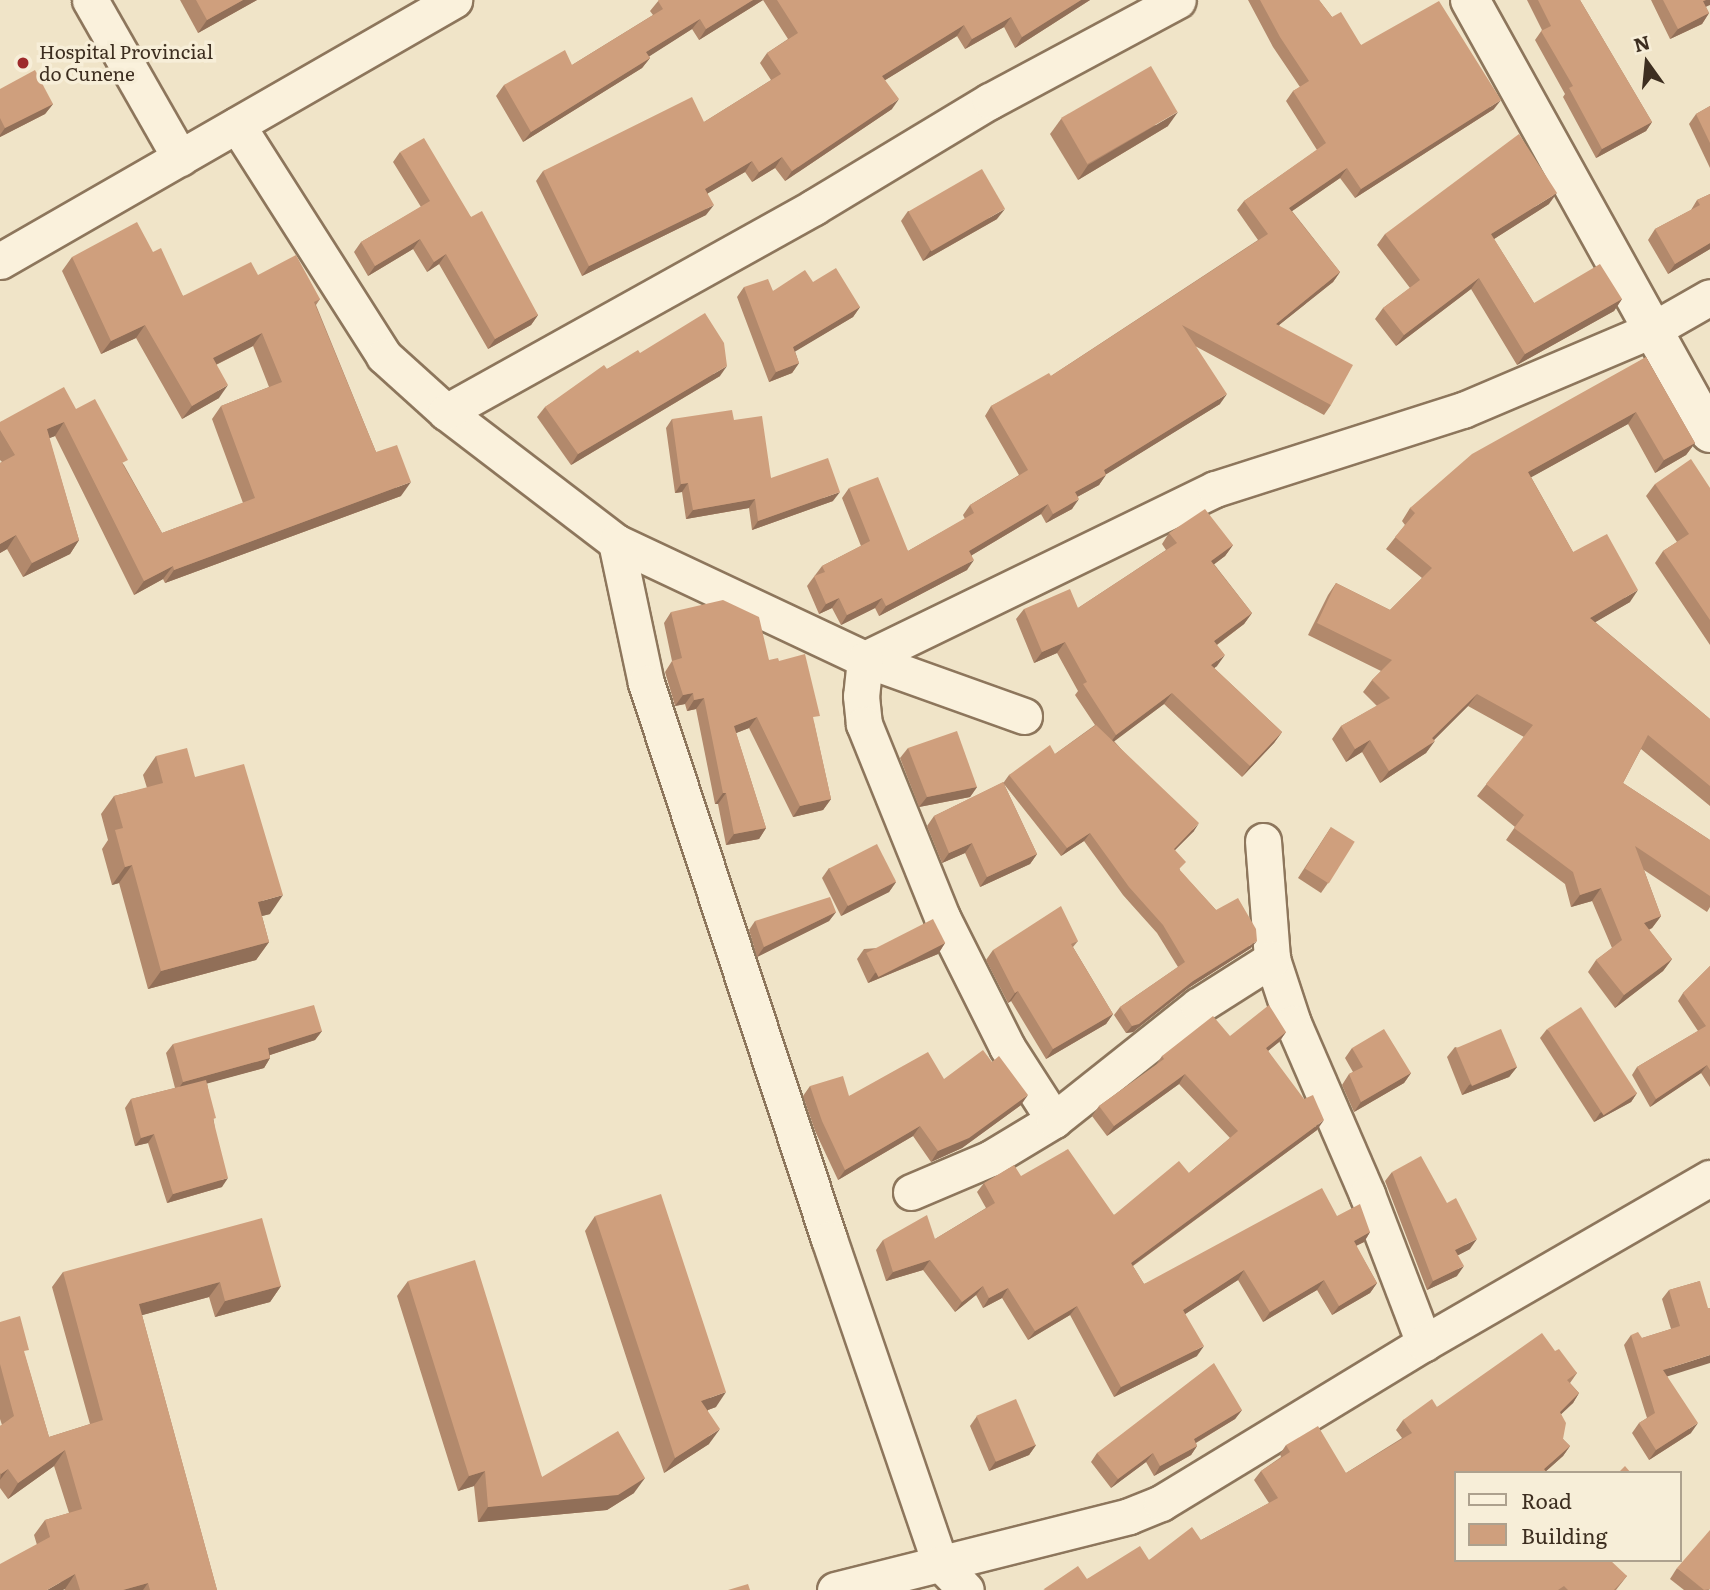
<!DOCTYPE html>
<html>
<head>
<meta charset="utf-8">
<style>
  body { margin:0 }
  #map { position:relative; width:1710px; height:1590px; overflow:hidden; background:#f0e4c8; font-family:Literata,serif }
  div>[style] { position:absolute }
  .roads { filter:drop-shadow(2px 0 #8d765c) drop-shadow(-2px 0 #8d765c) drop-shadow(0 2px #8d765c) drop-shadow(0 -2px #8d765c) }
  .street>* { height:35px; margin:-17.5px; padding:0 17.5px; transform-origin:17.5px; border-radius:17.5px; background:#faf1dc }
  .secondary>* { height:38px; margin:-19px; padding:0 19px; transform-origin:19px; border-radius:19px; background:#faf1dc }
  .wall>* { inset:0; background:#b2896c }
  .shaded-wall>* { inset:0; background:#916f58 }
  .building>* { inset:0; background:#cf9f7d; transform-origin:0 0 }
  .dots>* { width:19px; height:19px; translate:-50% -50%; box-sizing:border-box; border:4px solid #f7eed8; border-radius:50% }
  span { translate:-50% -50%; white-space:nowrap; text-align:center; line-height:1.15; -webkit-text-stroke:7px #f7eed8; paint-order:stroke }
  .poi-label { font-size:19px; color:#3d2e20 }
  .left { translate:0 -50%; text-align:left }
  .legend { position:absolute; left:1454px; top:1471px; width:228px; height:91px; box-sizing:border-box; background:#f7eed8; border:2px solid #ada18e; margin:0; padding:9px 12px; list-style:none; font-size:21px; color:#3d2e20 }
  .legend li { display:flex; align-items:center; gap:14px; height:35px }
  .legend b { width:35px; border:2px solid #ada18e }
  .north { position:absolute; left:1612px; top:28px; width:70px; height:70px; -webkit-text-stroke:5px #f7eed8; paint-order:stroke; rotate:345deg; font-size:19px; font-weight:700; line-height:28px; text-align:center; color:#3d2e20 }
  .north::after { content:''; display:block; margin:auto; width:24px; height:32px; background:#3d2e20; clip-path:polygon(50% 0,100% 100%,50% 72%,0 100%) }
</style>
</head>
<body>
<div id="map">
  <div class="roads">
    <div class="street">
      <i style="left:90px;top:0;width:182px;rotate:60.3deg"></i>
      <i style="left:237px;top:125px;width:274px;rotate:57.5deg"></i>
      <i style="left:384px;top:356px;width:84px;rotate:42.1deg"></i>
      <i style="left:446px;top:412px;width:214px;rotate:37.4deg"></i>
      <i style="left:616px;top:542px;width:275px;rotate:25.2deg"></i>
      <i style="left:865px;top:659px;width:389px;rotate:-25.9deg"></i>
      <i style="left:1215px;top:489px;width:260px;rotate:-17.7deg"></i>
      <i style="left:1463px;top:410px;width:207px;rotate:-23deg"></i>
      <i style="left:1654px;top:329px;width:64px;rotate:-29.7deg"></i>
      <i style="left:0;top:261px;width:524px;rotate:-29.89deg"></i>
      <i style="left:446px;top:412px;width:421px;rotate:-29.1deg"></i>
      <i style="left:814px;top:207px;width:205px;rotate:-31.1deg"></i>
      <i style="left:990px;top:101px;width:213px;rotate:-28.2deg"></i>
      <i style="left:616px;top:542px;width:144px;rotate:78deg"></i>
      <i style="left:646px;top:683px;width:585px;rotate:71.78deg"></i>
      <i style="left:829px;top:1239px;width:342px;rotate:71.1deg"></i>
      <i style="left:940px;top:1563px;width:37px;rotate:46deg"></i>
      <i style="left:1024px;top:716px;width:169px;rotate:-160.3deg"></i>
      <i style="left:865px;top:659px;width:37px;rotate:96deg"></i>
      <i style="left:861px;top:696px;width:28px;rotate:84deg"></i>
      <i style="left:864px;top:724px;width:208px;rotate:68deg"></i>
      <i style="left:942px;top:917px;width:145px;rotate:63.4deg"></i>
      <i style="left:1007px;top:1047px;width:87px;rotate:57.2deg"></i>
      <i style="left:1263px;top:841px;width:118px;rotate:85.6deg"></i>
      <i style="left:1272px;top:959px;width:67px;rotate:71.8deg"></i>
      <i style="left:1293px;top:1023px;width:186px;rotate:66.6deg"></i>
      <i style="left:1367px;top:1194px;width:160px;rotate:69.1deg"></i>
      <i style="left:911px;top:1192px;width:87px;rotate:-23deg"></i>
      <i style="left:991px;top:1158px;width:74px;rotate:-31.1deg"></i>
      <i style="left:1054px;top:1120px;width:184px;rotate:-38.4deg"></i>
      <i style="left:1198px;top:1006px;width:88px;rotate:-32.4deg"></i>
      <i style="left:835px;top:1590px;width:303px;rotate:-14.1deg"></i>
      <i style="left:1129px;top:1516px;width:35px;rotate:-22deg"></i>
      <i style="left:1161px;top:1503px;width:308px;rotate:-31.3deg"></i>
      <i style="left:1424px;top:1343px;width:330px;rotate:-30deg"></i>
    </div>
    <div class="secondary">
      <i style="left:1470px;top:0;width:495px;rotate:61deg"></i>
    </div>
  </div>
  <div class="wall">
    <i style="clip-path:polygon(180px 0,257px 0,198px 33px)"></i>
    <i style="clip-path:polygon(659px 0,1090px 0,1015px 48px,1004px 27px,965px 49px,957px 36px,885px 80px,892px 109px,785px 181px,775px 168px,752px 182px,745px 172px,708px 193px,706px 215px,582px 276px,536px 181px,543px 171px,704px 122px,771px 80px,760px 63px,767px 53px,788px 39px,763px 0,699px 40px,692px 29px,649px 56px,650px 58px,642px 68px,523px 142px,496px 96px,504px 85px,572px 65px,653px 15px,650px 11px)"></i>
    <i style="clip-path:polygon(1248px 0,1319px 0,1332px 17px,1361px 45px,1494px 109px,1355px 198px,1340px 178px,1292px 211px,1340px 272px,1333px 282px,1279px 325px,1331px 405px,1324px 415px,1195px 346px,1220px 404px,1106px 474px,1099px 485px,1077px 497px,1072px 509px,1046px 523px,1041px 514px,972px 555px,967px 570px,879px 616px,875px 608px,841px 625px,832px 608px,819px 614px,807px 586px,822px 566px,861px 546px,842px 498px,849px 488px,908px 551px,965px 519px,963px 515px,970px 505px,1019px 475px,985px 416px,991px 406px,1051px 376px,1258px 240px,1237px 210px,1244px 201px,1317px 150px,1286px 101px,1293px 91px,1300px 87px,1273px 47px)"></i>
    <i style="clip-path:polygon(1527px 0,1580px 0,1652px 122px,1646px 131px,1596px 158px,1563px 97px,1565px 94px,1535px 40px,1542px 30px)"></i>
    <i style="clip-path:polygon(1651px 0,1710px 0,1706px 7px,1709px 13px,1702px 24px,1670px 39px)"></i>
    <i style="clip-path:polygon(0 89px,53px 104px,45px 114px,0 137px)"></i>
    <i style="clip-path:polygon(1710px 106px,1710px 168px,1689px 124px,1696px 114px)"></i>
    <i style="clip-path:polygon(1061px 119px,1168px 126px,1078px 180px,1050px 134px)"></i>
    <i style="clip-path:polygon(400px 152px,471px 217px,538px 315px,531px 325px,488px 349px,439px 264px,427px 272px,413px 249px,368px 276px,354px 252px,361px 242px,421px 207px,393px 162px)"></i>
    <i style="clip-path:polygon(1710px 194px,1710px 249px,1668px 274px,1648px 240px,1655px 229px,1691px 210px,1697px 200px)"></i>
    <i style="clip-path:polygon(1549px 204px,1494px 239px,1534px 303px,1622px 299px,1614px 311px,1517px 365px,1471px 289px,1396px 346px,1375px 319px,1383px 308px,1410px 288px,1377px 245px,1385px 234px)"></i>
    <i style="clip-path:polygon(908px 211px,997px 219px,923px 261px,901px 221px)"></i>
    <i style="clip-path:polygon(153px 252px,183px 296px,258px 275px,320px 299px,316px 305px,376px 452px,401px 496px,165px 583px,163px 579px,134px 595px,55px 436px,49px 438px,79px 540px,70px 554px,23px 577px,7px 549px,0 553px,0 463px,2px 462px,0 460px,0 422px,76px 409px,124px 465px,162px 533px,243px 503px,212px 419px,221px 406px,269px 387px,253px 346px,216px 365px,219px 398px,182px 419px,136px 338px,101px 354px,62px 271px,72px 257px)"></i>
    <i style="clip-path:polygon(813px 282px,860px 307px,853px 317px,795px 351px,799px 363px,792px 373px,769px 382px,737px 297px,744px 287px,773px 291px)"></i>
    <i style="clip-path:polygon(640px 353px,720px 376px,571px 465px,537px 417px,545px 407px,607px 369px)"></i>
    <i style="clip-path:polygon(1646px 357px,1695px 443px,1686px 455px,1655px 473px,1628px 424px,1531px 477px,1573px 552px,1630px 602px,1595px 622px,1710px 719px,1710px 806px,1641px 749px,1623px 783px,1710px 840px,1710px 907px,1707px 912px,1644px 870px,1661px 916px,1652px 928px,1649px 930px,1672px 959px,1663px 971px,1615px 1008px,1588px 972px,1596px 960px,1612px 948px,1592px 901px,1571px 907px,1565px 884px,1506px 840px,1515px 827px,1477px 796px,1524px 737px,1468px 706px,1434px 740px,1426px 753px,1380px 783px,1362px 752px,1346px 762px,1332px 739px,1341px 726px,1377px 706px,1363px 692px,1372px 680px,1381px 671px,1308px 635px,1328px 595px,1336px 583px,1390px 610px,1422px 578px,1386px 549px,1405px 525px,1402px 521px,1410px 508px)"></i>
    <i style="clip-path:polygon(672px 419px,734px 420px,771px 478px,833px 501px,752px 530px,749px 508px,686px 519px,682px 492px,675px 493px,666px 428px)"></i>
    <i style="clip-path:polygon(1655px 484px,1710px 488px,1710px 645px,1655px 563px,1663px 551px,1677px 542px,1646px 496px)"></i>
    <i style="clip-path:polygon(1169px 533px,1233px 545px,1225px 556px,1214px 564px,1252px 613px,1244px 624px,1217px 645px,1217px 666px,1214px 668px,1282px 732px,1274px 743px,1242px 777px,1164px 704px,1114px 741px,1194px 831px,1175px 850px,1180px 871px,1251px 948px,1187px 989px,1133px 1032px,1126px 1033px,1114px 1015px,1120px 1007px,1178px 967px,1157px 933px,1123px 895px,1084px 841px,1061px 856px,1004px 784px,1037px 854px,1030px 864px,980px 887px,965px 853px,942px 863px,927px 826px,934px 816px,1004px 782px,1009px 775px,1055px 754px,1095px 725px,1075px 695px,1078px 691px,1057px 653px,1034px 663px,1016px 619px,1024px 609px,1078px 608px,1166px 550px,1162px 544px)"></i>
    <i style="clip-path:polygon(671px 612px,769px 660px,779px 661px,814px 723px,831px 799px,823px 810px,793px 817px,749px 728px,736px 733px,766px 828px,759px 839px,726px 845px,718px 804px,715px 804px,696px 709px,687px 711px,685px 704px,675px 706px,665px 672px,672px 661px,664px 623px)"></i>
    <i style="clip-path:polygon(908px 748px,977px 787px,970px 797px,919px 807px,900px 758px)"></i>
    <i style="clip-path:polygon(156px 756px,195px 777px,270px 914px,262px 916px,269px 942px,256px 960px,148px 989px,119px 883px,112px 885px,102px 849px,108px 840px,101px 814px,114px 796px,147px 788px,143px 775px)"></i>
    <i style="clip-path:polygon(1331px 827px,1328px 883px,1321px 893px,1298px 878px)"></i>
    <i style="clip-path:polygon(829px 868px,896px 882px,889px 892px,841px 916px,822px 878px)"></i>
    <i style="clip-path:polygon(836px 912px,829px 921px,757px 957px,749px 930px,755px 921px)"></i>
    <i style="clip-path:polygon(1078px 941px,1073px 947px,1113px 1014px,1106px 1024px,1046px 1059px,1011px 1001px,1008px 1003px,986px 960px,993px 950px)"></i>
    <i style="clip-path:polygon(945px 943px,938px 954px,868px 983px,857px 959px,864px 949px)"></i>
    <i style="clip-path:polygon(1710px 966px,1710px 1087px,1701px 1073px,1650px 1107px,1632px 1075px,1637px 1067px,1698px 1031px,1678px 1001px,1683px 993px)"></i>
    <i style="clip-path:polygon(1547px 1029px,1637px 1093px,1631px 1102px,1594px 1122px,1540px 1038px)"></i>
    <i style="clip-path:polygon(322px 1031px,315px 1040px,270px 1055px,270px 1058px,264px 1068px,207px 1083px,214px 1122px,222px 1187px,167px 1203px,148px 1143px,135px 1146px,125px 1108px,131px 1099px,175px 1088px,166px 1053px,173px 1044px)"></i>
    <i style="clip-path:polygon(1286px 1032px,1279px 1042px,1268px 1051px,1317px 1130px,1133px 1266px,1144px 1284px,1337px 1216px,1370px 1232px,1364px 1242px,1356px 1246px,1377px 1283px,1370px 1293px,1332px 1315px,1317px 1290px,1263px 1322px,1238px 1280px,1185px 1314px,1197px 1356px,1114px 1397px,1070px 1315px,1028px 1340px,1002px 1298px,983px 1308px,976px 1295px,955px 1312px,923px 1270px,886px 1281px,876px 1250px,883px 1240px,935px 1239px,986px 1208px,977px 1192px,984px 1183px,1021px 1176px,1114px 1215px,1189px 1173px,1230px 1138px,1179px 1084px,1107px 1136px,1092px 1116px,1099px 1106px,1156px 1065px,1162px 1056px,1230px 1036px)"></i>
    <i style="clip-path:polygon(1455px 1047px,1517px 1067px,1509px 1077px,1462px 1095px,1447px 1057px)"></i>
    <i style="clip-path:polygon(1352px 1048px,1411px 1073px,1404px 1083px,1354px 1112px,1342px 1085px,1349px 1074px,1353px 1072px,1345px 1058px)"></i>
    <i style="clip-path:polygon(944px 1079px,1021px 1105px,962px 1148px,931px 1162px,913px 1136px,838px 1180px,815px 1131px,803px 1096px,810px 1086px,849px 1096px)"></i>
    <i style="clip-path:polygon(1392px 1172px,1470px 1249px,1458px 1255px,1457px 1276px,1427px 1290px,1385px 1181px)"></i>
    <i style="clip-path:polygon(595px 1216px,716px 1407px,708px 1410px,709px 1444px,664px 1473px,585px 1231px)"></i>
    <i style="clip-path:polygon(63px 1272px,281px 1286px,270px 1302px,215px 1317px,209px 1297px,142px 1315px,217px 1590px,65px 1590px,37px 1545px,34px 1535px,45px 1520px,69px 1513px,54px 1466px,8px 1499px,0 1488px,0 1426px,2px 1425px,0 1419px,0 1322px,25px 1356px,49px 1437px,90px 1424px,52px 1287px)"></i>
    <i style="clip-path:polygon(408px 1281px,542px 1477px,634px 1493px,607px 1510px,478px 1522px,474px 1486px,458px 1491px,397px 1296px)"></i>
    <i style="clip-path:polygon(1700px 1281px,1667px 1376px,1691px 1433px,1649px 1460px,1632px 1433px,1639px 1423px,1647px 1418px,1624px 1345px,1631px 1335px,1642px 1338px,1671px 1329px,1662px 1299px,1669px 1290px)"></i>
    <i style="clip-path:polygon(1555px 1351px,1577px 1373px,1570px 1383px,1579px 1393px,1573px 1403px,1561px 1414px,1563px 1439px,1570px 1446px,1563px 1456px,1546px 1471px,1456px 1473px,1627px 1576px,1616px 1590px,1043px 1590px,1087px 1579px,1149px 1560px,1201px 1540px,1269px 1503px,1254px 1480px,1261px 1471px,1281px 1457px,1280px 1454px,1286px 1445px,1346px 1473px,1402px 1438px,1396px 1430px,1403px 1420px,1437px 1407px)"></i>
    <i style="clip-path:polygon(1242px 1410px,1235px 1419px,1196px 1443px,1197px 1446px,1191px 1455px,1154px 1476px,1146px 1462px,1111px 1488px,1091px 1462px,1097px 1453px)"></i>
    <i style="clip-path:polygon(977px 1416px,1036px 1445px,1029px 1455px,989px 1471px,970px 1426px)"></i>
    <i style="clip-path:polygon(1677px 1568px,1710px 1590px,1684px 1590px,1670px 1579px)"></i>
  </div>
  <div class="shaded-wall">
    <i style="clip-path:polygon(243px 0,257px 0,198px 33px,207px 20px)"></i>
    <i style="clip-path:polygon(753px 0,763px 0,699px 40px,706px 29px)"></i>
    <i style="clip-path:polygon(1081px 0,1090px 0,1015px 48px,1022px 37px)"></i>
    <i style="clip-path:polygon(1706px 0,1710px 0,1710px 5px,1696px 11px,1703px 1px)"></i>
    <i style="clip-path:polygon(1709px 13px,1702px 24px,1670px 39px,1678px 29px)"></i>
    <i style="clip-path:polygon(1011px 17px,1004px 27px,965px 49px,972px 39px)"></i>
    <i style="clip-path:polygon(700px 19px,692px 29px,639px 63px,646px 52px)"></i>
    <i style="clip-path:polygon(964px 25px,957px 36px,874px 87px,882px 76px)"></i>
    <i style="clip-path:polygon(650px 58px,642px 68px,523px 142px,531px 132px)"></i>
    <i style="clip-path:polygon(899px 99px,892px 109px,785px 181px,792px 171px)"></i>
    <i style="clip-path:polygon(1501px 100px,1494px 109px,1355px 198px,1361px 189px)"></i>
    <i style="clip-path:polygon(53px 104px,45px 114px,0 137px,0 135px,5px 128px)"></i>
    <i style="clip-path:polygon(1178px 112px,1168px 126px,1078px 180px,1088px 165px)"></i>
    <i style="clip-path:polygon(1652px 122px,1646px 131px,1596px 158px,1602px 149px)"></i>
    <i style="clip-path:polygon(782px 157px,775px 168px,752px 182px,759px 172px)"></i>
    <i style="clip-path:polygon(752px 161px,745px 172px,698px 199px,705px 189px)"></i>
    <i style="clip-path:polygon(1347px 168px,1340px 178px,1282px 218px,1289px 208px)"></i>
    <i style="clip-path:polygon(1557px 193px,1549px 204px,1483px 246px,1491px 234px)"></i>
    <i style="clip-path:polygon(714px 205px,706px 215px,582px 276px,589px 266px)"></i>
    <i style="clip-path:polygon(1005px 209px,997px 219px,923px 261px,930px 251px)"></i>
    <i style="clip-path:polygon(420px 239px,413px 249px,368px 276px,375px 266px)"></i>
    <i style="clip-path:polygon(1710px 243px,1710px 249px,1668px 274px,1675px 264px)"></i>
    <i style="clip-path:polygon(446px 254px,439px 264px,427px 272px,434px 262px)"></i>
    <i style="clip-path:polygon(1340px 272px,1333px 282px,1269px 333px,1276px 324px)"></i>
    <i style="clip-path:polygon(1479px 278px,1471px 289px,1396px 346px,1404px 335px)"></i>
    <i style="clip-path:polygon(1622px 299px,1614px 311px,1517px 365px,1525px 354px)"></i>
    <i style="clip-path:polygon(860px 307px,853px 317px,786px 357px,793px 347px)"></i>
    <i style="clip-path:polygon(538px 315px,531px 325px,488px 349px,495px 339px)"></i>
    <i style="clip-path:polygon(145px 325px,136px 338px,101px 354px,111px 341px)"></i>
    <i style="clip-path:polygon(262px 333px,253px 346px,203px 371px,213px 358px)"></i>
    <i style="clip-path:polygon(799px 363px,792px 373px,769px 382px,776px 372px)"></i>
    <i style="clip-path:polygon(727px 366px,720px 376px,571px 465px,578px 454px)"></i>
    <i style="clip-path:polygon(228px 385px,219px 398px,182px 419px,192px 406px)"></i>
    <i style="clip-path:polygon(1227px 394px,1220px 404px,1097px 480px,1104px 470px)"></i>
    <i style="clip-path:polygon(1636px 412px,1628px 424px,1519px 484px,1528px 472px)"></i>
    <i style="clip-path:polygon(64px 422px,55px 436px,37px 443px,47px 429px)"></i>
    <i style="clip-path:polygon(1695px 443px,1686px 455px,1655px 473px,1664px 460px)"></i>
    <i style="clip-path:polygon(1106px 475px,1099px 485px,1068px 502px,1075px 492px)"></i>
    <i style="clip-path:polygon(411px 482px,401px 496px,165px 583px,174px 570px)"></i>
    <i style="clip-path:polygon(688px 483px,682px 492px,675px 493px,681px 484px)"></i>
    <i style="clip-path:polygon(840px 492px,833px 501px,752px 530px,758px 521px)"></i>
    <i style="clip-path:polygon(755px 499px,749px 508px,686px 519px,693px 510px)"></i>
    <i style="clip-path:polygon(1079px 499px,1072px 509px,1046px 523px,1053px 514px)"></i>
    <i style="clip-path:polygon(1048px 504px,1041px 514px,962px 561px,969px 551px)"></i>
    <i style="clip-path:polygon(16px 535px,7px 549px,0 553px,0 544px)"></i>
    <i style="clip-path:polygon(79px 540px,70px 554px,23px 577px,32px 563px)"></i>
    <i style="clip-path:polygon(1233px 545px,1225px 556px,1204px 572px,1211px 561px)"></i>
    <i style="clip-path:polygon(974px 560px,967px 570px,879px 616px,886px 606px)"></i>
    <i style="clip-path:polygon(173px 566px,163px 579px,134px 595px,144px 581px)"></i>
    <i style="clip-path:polygon(1638px 590px,1630px 602px,1582px 630px,1590px 618px)"></i>
    <i style="clip-path:polygon(839px 598px,832px 608px,819px 614px,826px 604px)"></i>
    <i style="clip-path:polygon(882px 598px,875px 608px,841px 625px,847px 615px)"></i>
    <i style="clip-path:polygon(1252px 613px,1244px 624px,1207px 652px,1214px 641px)"></i>
    <i style="clip-path:polygon(1065px 642px,1057px 653px,1034px 663px,1042px 652px)"></i>
    <i style="clip-path:polygon(1225px 655px,1217px 666px,1203px 676px,1211px 665px)"></i>
    <i style="clip-path:polygon(693px 693px,685px 704px,675px 706px,683px 695px)"></i>
    <i style="clip-path:polygon(1172px 693px,1164px 704px,1108px 746px,1116px 735px)"></i>
    <i style="clip-path:polygon(1477px 694px,1468px 706px,1429px 745px,1435px 741px,1426px 753px,1380px 783px,1389px 771px,1432px 738px)"></i>
    <i style="clip-path:polygon(704px 698px,696px 709px,687px 711px,694px 700px)"></i>
    <i style="clip-path:polygon(757px 717px,749px 728px,726px 737px,734px 726px)"></i>
    <i style="clip-path:polygon(1282px 732px,1274px 743px,1242px 777px,1250px 766px)"></i>
    <i style="clip-path:polygon(1370px 740px,1362px 752px,1346px 762px,1355px 749px)"></i>
    <i style="clip-path:polygon(977px 787px,970px 797px,919px 807px,927px 797px)"></i>
    <i style="clip-path:polygon(723px 793px,726px 793px,718px 804px,715px 804px)"></i>
    <i style="clip-path:polygon(831px 799px,823px 810px,793px 817px,800px 806px)"></i>
    <i style="clip-path:polygon(1199px 823px,1194px 831px,1168px 857px,1174px 849px)"></i>
    <i style="clip-path:polygon(766px 828px,759px 839px,726px 845px,734px 834px)"></i>
    <i style="clip-path:polygon(1090px 833px,1084px 841px,1061px 856px,1067px 848px)"></i>
    <i style="clip-path:polygon(972px 843px,965px 853px,942px 863px,949px 853px)"></i>
    <i style="clip-path:polygon(1037px 854px,1030px 864px,980px 887px,987px 877px)"></i>
    <i style="clip-path:polygon(132px 865px,119px 883px,112px 885px,125px 867px)"></i>
    <i style="clip-path:polygon(896px 882px,889px 892px,841px 916px,848px 905px)"></i>
    <i style="clip-path:polygon(1601px 888px,1592px 901px,1571px 907px,1580px 895px)"></i>
    <i style="clip-path:polygon(283px 895px,270px 914px,246px 920px,258px 902px)"></i>
    <i style="clip-path:polygon(836px 912px,829px 921px,757px 957px,764px 947px)"></i>
    <i style="clip-path:polygon(1661px 916px,1652px 928px,1635px 935px,1644px 923px)"></i>
    <i style="clip-path:polygon(1257px 941px,1251px 948px,1187px 989px,1133px 1032px,1126px 1033px,1132px 1026px,1193px 981px)"></i>
    <i style="clip-path:polygon(269px 942px,256px 960px,148px 989px,161px 971px)"></i>
    <i style="clip-path:polygon(945px 943px,938px 954px,868px 983px,875px 973px)"></i>
    <i style="clip-path:polygon(1672px 959px,1663px 971px,1615px 1008px,1624px 995px)"></i>
    <i style="clip-path:polygon(1018px 991px,1011px 1001px,1008px 1003px,1015px 993px)"></i>
    <i style="clip-path:polygon(1113px 1014px,1106px 1024px,1046px 1059px,1053px 1049px)"></i>
    <i style="clip-path:polygon(322px 1031px,315px 1040px,261px 1058px,268px 1048px)"></i>
    <i style="clip-path:polygon(1286px 1032px,1279px 1042px,1259px 1058px,1266px 1048px)"></i>
    <i style="clip-path:polygon(270px 1058px,264px 1068px,176px 1092px,183px 1082px)"></i>
    <i style="clip-path:polygon(1707px 1065px,1701px 1073px,1650px 1107px,1656px 1099px)"></i>
    <i style="clip-path:polygon(1517px 1067px,1509px 1077px,1462px 1095px,1469px 1085px)"></i>
    <i style="clip-path:polygon(1411px 1073px,1404px 1083px,1354px 1112px,1361px 1102px)"></i>
    <i style="clip-path:polygon(1185px 1074px,1179px 1084px,1107px 1136px,1114px 1126px)"></i>
    <i style="clip-path:polygon(1637px 1093px,1631px 1102px,1594px 1122px,1600px 1113px)"></i>
    <i style="clip-path:polygon(1028px 1095px,1021px 1105px,962px 1148px,931px 1162px,938px 1151px)"></i>
    <i style="clip-path:polygon(1324px 1120px,1317px 1130px,1124px 1272px,1131px 1263px)"></i>
    <i style="clip-path:polygon(920px 1126px,913px 1136px,838px 1180px,845px 1170px)"></i>
    <i style="clip-path:polygon(154px 1134px,148px 1143px,135px 1146px,141px 1138px)"></i>
    <i style="clip-path:polygon(228px 1178px,222px 1187px,167px 1203px,173px 1194px)"></i>
    <i style="clip-path:polygon(1370px 1232px,1364px 1242px,1347px 1250px,1354px 1241px)"></i>
    <i style="clip-path:polygon(1477px 1239px,1470px 1249px,1449px 1260px,1455px 1250px)"></i>
    <i style="clip-path:polygon(930px 1260px,923px 1270px,886px 1281px,893px 1272px)"></i>
    <i style="clip-path:polygon(1464px 1266px,1457px 1276px,1427px 1290px,1433px 1281px)"></i>
    <i style="clip-path:polygon(1244px 1270px,1238px 1280px,1176px 1320px,1183px 1310px)"></i>
    <i style="clip-path:polygon(1324px 1280px,1317px 1290px,1263px 1322px,1270px 1312px)"></i>
    <i style="clip-path:polygon(220px 1282px,209px 1297px,128px 1319px,139px 1304px)"></i>
    <i style="clip-path:polygon(1377px 1283px,1370px 1293px,1332px 1315px,1339px 1306px)"></i>
    <i style="clip-path:polygon(281px 1286px,270px 1302px,215px 1317px,225px 1301px)"></i>
    <i style="clip-path:polygon(983px 1286px,976px 1295px,955px 1312px,962px 1302px)"></i>
    <i style="clip-path:polygon(1008px 1288px,1002px 1298px,983px 1308px,989px 1298px)"></i>
    <i style="clip-path:polygon(1077px 1306px,1070px 1315px,1028px 1340px,1035px 1331px)"></i>
    <i style="clip-path:polygon(1204px 1346px,1197px 1356px,1114px 1397px,1121px 1387px)"></i>
    <i style="clip-path:polygon(1710px 1355px,1710px 1363px,1656px 1380px,1663px 1370px)"></i>
    <i style="clip-path:polygon(726px 1392px,716px 1407px,691px 1416px,701px 1401px)"></i>
    <i style="clip-path:polygon(1579px 1393px,1573px 1403px,1554px 1421px,1560px 1412px)"></i>
    <i style="clip-path:polygon(1242px 1410px,1235px 1419px,1187px 1448px,1194px 1439px)"></i>
    <i style="clip-path:polygon(1698px 1423px,1691px 1433px,1649px 1460px,1656px 1450px)"></i>
    <i style="clip-path:polygon(720px 1429px,709px 1444px,664px 1473px,675px 1458px)"></i>
    <i style="clip-path:polygon(1036px 1445px,1029px 1455px,989px 1471px,996px 1461px)"></i>
    <i style="clip-path:polygon(1197px 1446px,1191px 1455px,1154px 1476px,1160px 1466px)"></i>
    <i style="clip-path:polygon(1570px 1446px,1563px 1456px,1544px 1473px,1544px 1469px)"></i>
    <i style="clip-path:polygon(65px 1450px,54px 1466px,8px 1499px,18px 1483px)"></i>
    <i style="clip-path:polygon(1153px 1453px,1146px 1462px,1111px 1488px,1118px 1479px)"></i>
    <i style="clip-path:polygon(8px 1469px,0 1480px,1px 1474px)"></i>
    <i style="clip-path:polygon(485px 1471px,474px 1486px,458px 1491px,469px 1476px)"></i>
    <i style="clip-path:polygon(645px 1478px,634px 1493px,607px 1510px,478px 1522px,488px 1507px)"></i>
    <i style="clip-path:polygon(75px 1574px,65px 1589px,63px 1590px,47px 1590px)"></i>
    <i style="clip-path:polygon(148px 1583px,143px 1590px,123px 1590px)"></i>
  </div>
  <div class="building">
    <i style="clip-path:polygon(196px 0,243px 0,207px 20px)"></i>
    <i style="clip-path:polygon(659px 0,753px 0,706px 29px,700px 19px,646px 52px,650px 58px,531px 132px,504px 85px,565px 50px,572px 65px,663px 9px,658px 1px)"></i>
    <i style="clip-path:polygon(777px 0,1081px 0,1022px 37px,1011px 17px,972px 39px,964px 25px,882px 76px,899px 99px,792px 171px,782px 157px,759px 172px,752px 161px,705px 189px,714px 205px,589px 266px,543px 171px,692px 97px,704px 122px,781px 74px,767px 53px,798px 33px)"></i>
    <i style="clip-path:polygon(1260px 0,1319px 0,1332px 17px,1341px 12px,1361px 45px,1439px 1px,1501px 100px,1361px 189px,1347px 168px,1289px 208px,1340px 272px,1276px 324px,1353px 365px,1331px 405px,1182px 325px,1227px 394px,1104px 470px,1106px 475px,1075px 492px,1079px 499px,1053px 514px,1048px 504px,969px 551px,974px 560px,886px 606px,882px 598px,847px 615px,839px 598px,826px 604px,814px 576px,825px 572px,822px 566px,870px 541px,849px 488px,878px 477px,908px 551px,974px 513px,970px 505px,1028px 470px,991px 406px,1049px 373px,1051px 376px,1268px 234px,1244px 201px,1326px 143px,1293px 91px,1309px 81px,1280px 37px)"></i>
    <i style="clip-path:polygon(1538px 0,1580px 0,1652px 122px,1602px 149px,1569px 88px,1573px 86px,1541px 31px,1551px 26px)"></i>
    <i style="clip-path:polygon(1663px 0,1706px 0,1703px 1px,1709px 13px,1678px 29px)"></i>
    <i style="left:1151px;top:66px;width:53px;height:104px;rotate:60deg"></i>
    <i style="clip-path:polygon(35px 70px,53px 104px,5px 128px,0 118px,0 89px)"></i>
    <i style="clip-path:polygon(1710px 106px,1710px 143px,1696px 114px)"></i>
    <i style="clip-path:polygon(1519px 134px,1557px 193px,1491px 234px,1534px 303px,1600px 264px,1622px 299px,1525px 354px,1479px 278px,1404px 335px,1383px 308px,1420px 280px,1385px 234px)"></i>
    <i style="clip-path:polygon(424px 138px,471px 217px,482px 211px,538px 315px,495px 339px,446px 254px,434px 262px,420px 239px,375px 266px,361px 242px,430px 201px,400px 152px)"></i>
    <i style="left:982px;top:169px;width:46px;height:85px;rotate:60deg"></i>
    <i style="clip-path:polygon(1710px 194px,1710px 243px,1675px 264px,1655px 229px,1700px 205px,1697px 200px)"></i>
    <i style="clip-path:polygon(137px 222px,153px 252px,161px 248px,183px 296px,251px 262px,258px 275px,296px 255px,320px 299px,314px 302px,376px 452px,397px 445px,411px 482px,174px 570px,173px 566px,144px 581px,64px 422px,47px 429px,79px 540px,32px 563px,16px 535px,0 544px,0 463px,15px 455px,0 430px,0 422px,64px 387px,76px 409px,95px 399px,128px 460px,122px 463px,162px 533px,255px 498px,221px 406px,282px 382px,262px 333px,213px 358px,228px 385px,192px 406px,145px 325px,111px 341px,72px 257px)"></i>
    <i style="clip-path:polygon(836px 268px,860px 307px,793px 347px,799px 363px,776px 372px,744px 287px,768px 279px,773px 291px,805px 270px,813px 282px)"></i>
    <i style="clip-path:polygon(705px 313px,724px 343px,727px 366px,578px 454px,545px 407px,604px 365px,607px 369px,638px 350px,640px 353px)"></i>
    <i style="clip-path:polygon(1646px 357px,1695px 443px,1664px 460px,1636px 412px,1528px 472px,1573px 552px,1607px 534px,1638px 590px,1590px 618px,1710px 719px,1710px 786px,1648px 735px,1623px 783px,1710px 840px,1710px 896px,1635px 846px,1661px 916px,1644px 923px,1672px 959px,1624px 995px,1596px 960px,1622px 940px,1601px 888px,1580px 895px,1573px 872px,1514px 828px,1524px 815px,1486px 784px,1533px 725px,1477px 694px,1432px 738px,1435px 741px,1389px 771px,1370px 740px,1355px 749px,1341px 726px,1390px 698px,1372px 680px,1392px 660px,1317px 623px,1336px 583px,1390px 610px,1432px 568px,1395px 537px,1415px 513px,1410px 508px,1472px 454px)"></i>
    <i style="clip-path:polygon(732px 410px,734px 420px,762px 416px,771px 478px,828px 458px,840px 492px,758px 521px,755px 499px,693px 510px,688px 483px,681px 484px,672px 419px)"></i>
    <i style="clip-path:polygon(1691px 459px,1710px 488px,1710px 620px,1663px 551px,1689px 534px,1655px 484px)"></i>
    <i style="clip-path:polygon(1205px 509px,1233px 545px,1211px 561px,1252px 613px,1214px 641px,1225px 655px,1211px 665px,1282px 732px,1250px 766px,1172px 693px,1116px 735px,1083px 684px,1087px 682px,1065px 642px,1042px 652px,1024px 609px,1070px 589px,1078px 608px,1177px 543px,1169px 533px)"></i>
    <i style="clip-path:polygon(723px 600px,759px 617px,769px 660px,778px 658px,779px 661px,805px 654px,820px 716px,813px 717px,831px 799px,800px 806px,757px 717px,734px 726px,766px 828px,734px 834px,726px 793px,723px 793px,704px 698px,694px 700px,693px 693px,683px 695px,672px 661px,682px 658px,671px 612px)"></i>
    <i style="clip-path:polygon(1096px 725px,1199px 823px,1174px 849px,1186px 862px,1179px 869px,1216px 910px,1238px 898px,1256px 929px,1257px 941px,1193px 981px,1139px 1024px,1132px 1026px,1120px 1007px,1185px 962px,1163px 925px,1129px 887px,1090px 833px,1067px 848px,1009px 775px,1050px 745px,1055px 754px)"></i>
    <i style="clip-path:polygon(957px 731px,977px 787px,927px 797px,908px 748px)"></i>
    <i style="clip-path:polygon(187px 748px,195px 777px,244px 764px,283px 895px,258px 902px,269px 942px,161px 971px,132px 865px,125px 867px,115px 830px,123px 828px,114px 796px,163px 783px,156px 756px)"></i>
    <i style="clip-path:polygon(1003px 782px,1037px 854px,987px 877px,972px 843px,949px 853px,934px 816px)"></i>
    <i style="left:1331px;top:827px;width:28px;height:49px;rotate:32deg"></i>
    <i style="left:877px;top:844px;width:42px;height:54px;rotate:63deg"></i>
    <i style="clip-path:polygon(830px 897px,836px 912px,764px 947px,755px 921px)"></i>
    <i style="clip-path:polygon(1061px 906px,1078px 941px,1071px 944px,1113px 1014px,1053px 1049px,1018px 991px,1015px 993px,993px 950px)"></i>
    <i style="left:933px;top:919px;width:27px;height:75px;rotate:63deg"></i>
    <i style="clip-path:polygon(1710px 966px,1710px 1070px,1707px 1065px,1656px 1099px,1637px 1067px,1706px 1026px,1683px 993px)"></i>
    <i style="clip-path:polygon(314px 1005px,322px 1031px,268px 1048px,270px 1058px,183px 1082px,173px 1044px)"></i>
    <i style="clip-path:polygon(1269px 1005px,1286px 1032px,1266px 1048px,1304px 1099px,1313px 1095px,1324px 1120px,1131px 1263px,1144px 1284px,1322px 1188px,1337px 1216px,1360px 1204px,1370px 1232px,1354px 1241px,1377px 1283px,1339px 1306px,1324px 1280px,1270px 1312px,1244px 1270px,1183px 1310px,1204px 1346px,1121px 1387px,1077px 1306px,1035px 1331px,1008px 1288px,989px 1298px,983px 1286px,962px 1302px,930px 1260px,893px 1272px,883px 1240px,927px 1215px,935px 1239px,995px 1203px,984px 1183px,1014px 1165px,1021px 1176px,1068px 1149px,1114px 1215px,1179px 1161px,1189px 1173px,1238px 1131px,1185px 1074px,1114px 1126px,1099px 1106px,1164px 1059px,1162px 1056px,1213px 1016px,1230px 1036px)"></i>
    <i style="left:1581px;top:1007px;width:103px;height:40px;rotate:57deg"></i>
    <i style="clip-path:polygon(1384px 1029px,1411px 1073px,1361px 1102px,1349px 1074px,1363px 1067px,1352px 1048px)"></i>
    <i style="left:1501px;top:1029px;width:41px;height:49px;rotate:67deg"></i>
    <i style="clip-path:polygon(983px 1050px,992px 1062px,999px 1056px,1028px 1095px,969px 1138px,938px 1151px,920px 1126px,845px 1170px,822px 1121px,810px 1086px,843px 1076px,849px 1096px,928px 1052px,944px 1079px)"></i>
    <i style="clip-path:polygon(206px 1080px,216px 1118px,213px 1119px,228px 1178px,173px 1194px,154px 1134px,141px 1138px,131px 1099px)"></i>
    <i style="clip-path:polygon(1421px 1156px,1447px 1203px,1456px 1198px,1477px 1239px,1455px 1250px,1464px 1266px,1433px 1281px,1392px 1172px)"></i>
    <i style="clip-path:polygon(661px 1194px,726px 1392px,701px 1401px,720px 1429px,675px 1458px,595px 1216px)"></i>
    <i style="clip-path:polygon(262px 1218px,281px 1286px,225px 1301px,220px 1282px,139px 1304px,217px 1590px,150px 1590px,148px 1583px,123px 1590px,80px 1590px,75px 1574px,47px 1590px,0 1590px,0 1564px,50px 1537px,45px 1520px,82px 1509px,65px 1450px,18px 1483px,8px 1469px,1px 1474px,0 1473px,0 1426px,14px 1416px,0 1364px,0 1322px,20px 1316px,29px 1350px,24px 1351px,49px 1437px,103px 1420px,63px 1272px)"></i>
    <i style="clip-path:polygon(475px 1260px,542px 1477px,618px 1431px,645px 1478px,618px 1495px,488px 1507px,485px 1471px,469px 1476px,408px 1281px)"></i>
    <i style="clip-path:polygon(1700px 1281px,1708px 1308px,1710px 1308px,1710px 1355px,1663px 1370px,1698px 1423px,1656px 1450px,1639px 1423px,1655px 1413px,1631px 1335px,1638px 1332px,1642px 1338px,1680px 1326px,1669px 1290px)"></i>
    <i style="clip-path:polygon(1542px 1333px,1555px 1351px,1559px 1349px,1577px 1373px,1567px 1380px,1579px 1393px,1560px 1412px,1566px 1423px,1563px 1439px,1570px 1446px,1544px 1469px,1547px 1473px,1456px 1473px,1456px 1560px,1610px 1560px,1627px 1576px,1614px 1590px,1568px 1590px,1564px 1586px,1558px 1590px,1045px 1590px,1044px 1589px,1078px 1566px,1087px 1579px,1140px 1546px,1149px 1560px,1192px 1527px,1201px 1540px,1278px 1498px,1261px 1471px,1290px 1452px,1286px 1445px,1318px 1426px,1346px 1473px,1412px 1433px,1403px 1420px,1432px 1399px,1437px 1407px)"></i>
    <i style="clip-path:polygon(1214px 1363px,1242px 1410px,1194px 1439px,1197px 1446px,1160px 1466px,1153px 1453px,1118px 1479px,1097px 1453px)"></i>
    <i style="left:1016px;top:1399px;width:50px;height:43px;rotate:67deg"></i>
    <i style="clip-path:polygon(1625px 1466px,1631px 1473px,1618px 1473px)"></i>
    <i style="clip-path:polygon(1710px 1530px,1710px 1589px,1704px 1590px,1677px 1568px)"></i>
    <i style="clip-path:polygon(748px 1584px,750px 1590px,728px 1590px)"></i>
  </div>
  <div class="dots">
    <i style="left:23px;top:63px;background:#9e2a2b"></i>
  </div>
  <div class="poi-label">
    <span class="left" style="left:39px;top:63px">Hospital Provincial<br>do Cunene</span>
  </div>
  <ul class="legend">
  <li><b style="height:9px;background:#faf1dc"></b>Road</li>
  <li><b style="height:19px;background:#cf9f7d"></b>Building</li>
  </ul>
  <div class="north">N</div>
</div>
</body>
</html>
